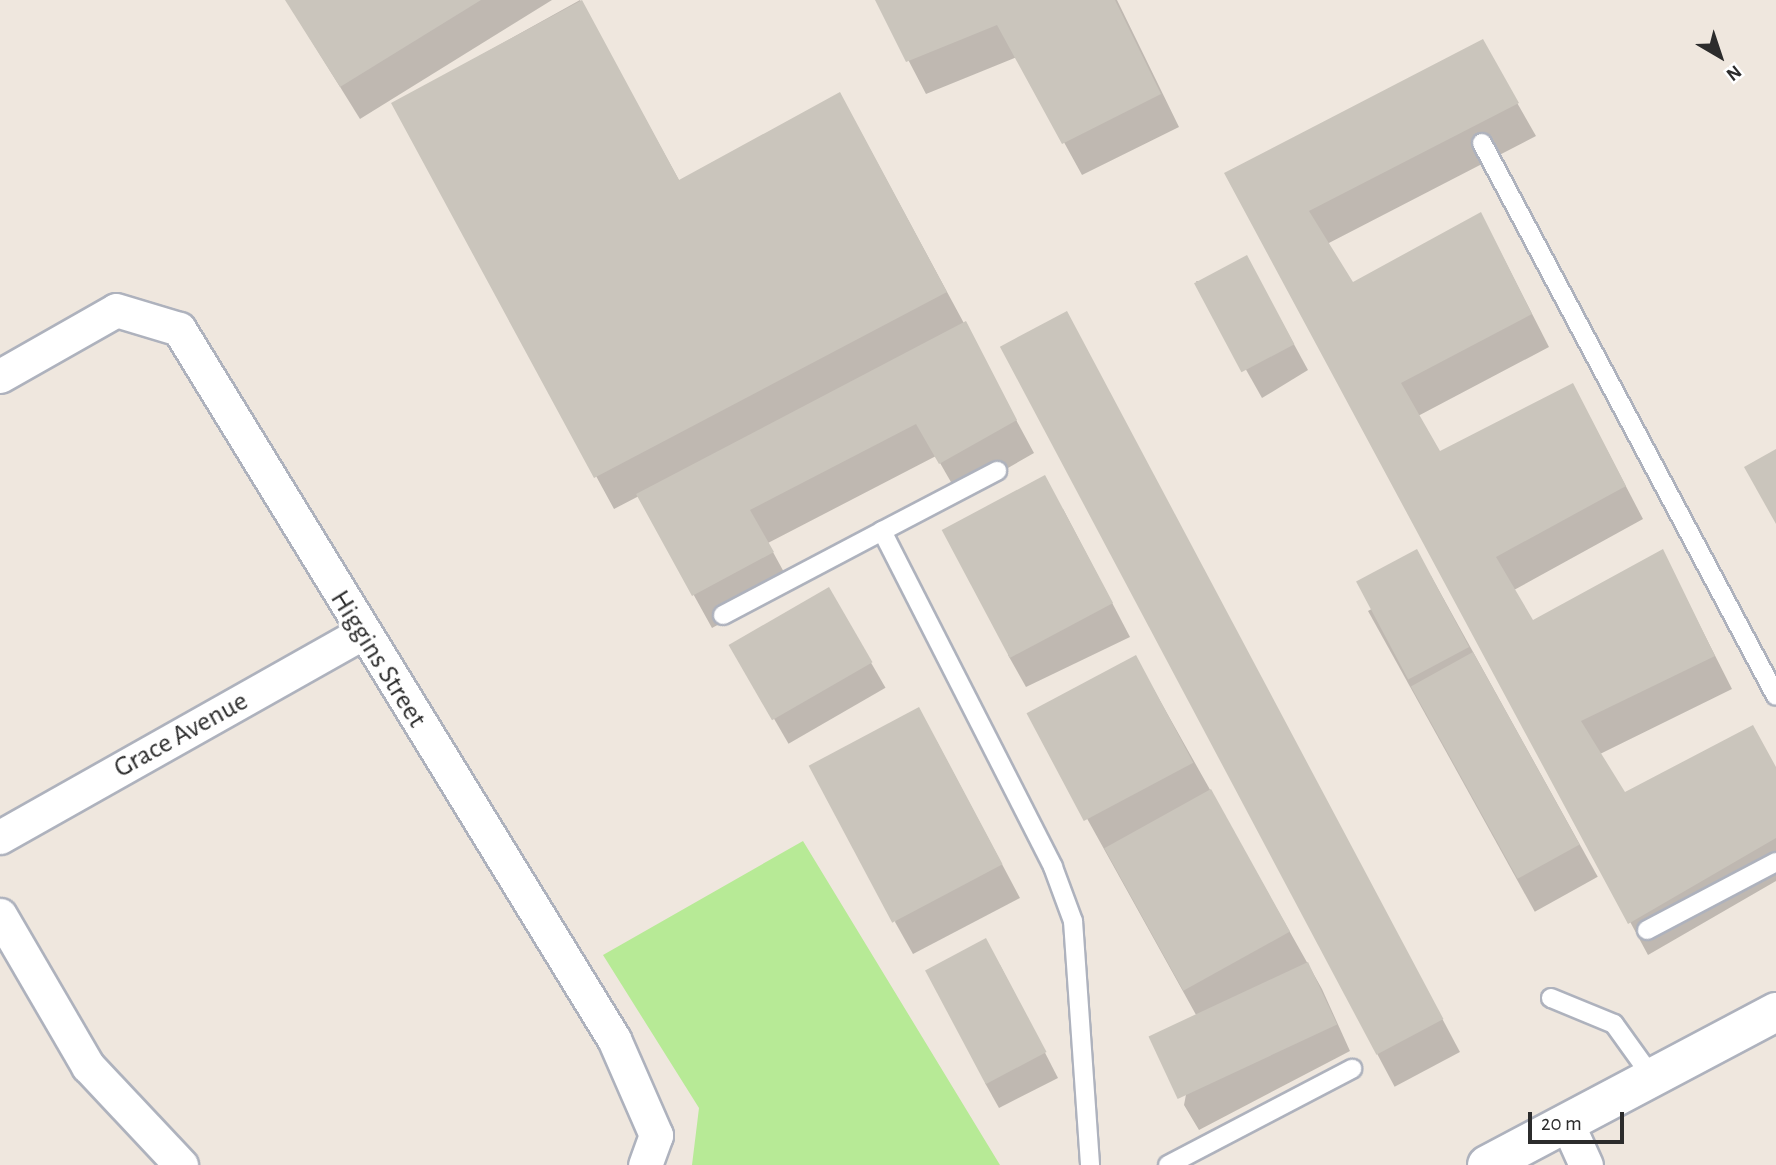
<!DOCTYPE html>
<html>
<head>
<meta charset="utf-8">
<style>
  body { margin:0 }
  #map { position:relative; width:1776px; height:1165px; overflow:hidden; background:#efe7de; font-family:"Alegreya Sans",sans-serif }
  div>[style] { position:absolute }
  .green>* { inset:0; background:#b7ea96 }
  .shadow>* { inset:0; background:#0003; transform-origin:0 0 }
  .building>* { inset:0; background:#cac5bc; transform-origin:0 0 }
  .roads { filter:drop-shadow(2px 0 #aeb2bd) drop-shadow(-2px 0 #aeb2bd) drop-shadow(0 2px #aeb2bd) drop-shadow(0 -2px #aeb2bd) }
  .lane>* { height:18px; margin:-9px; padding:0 9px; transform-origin:9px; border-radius:9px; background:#fff }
  .street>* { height:33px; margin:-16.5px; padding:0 16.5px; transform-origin:16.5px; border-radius:16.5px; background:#fff }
  .secondary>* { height:38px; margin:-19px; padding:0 19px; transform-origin:19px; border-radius:19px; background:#fff }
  span { translate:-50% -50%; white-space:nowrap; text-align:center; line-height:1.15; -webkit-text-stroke:7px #fff; paint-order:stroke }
  .street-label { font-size:28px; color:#2c2c2c }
  .north { position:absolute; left:1685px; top:21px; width:70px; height:70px; -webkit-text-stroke:5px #fff; paint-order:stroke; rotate:141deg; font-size:19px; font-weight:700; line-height:28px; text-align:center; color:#2c2c2c }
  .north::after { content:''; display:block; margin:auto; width:24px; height:32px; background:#2c2c2c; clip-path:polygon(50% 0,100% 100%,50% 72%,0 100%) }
  .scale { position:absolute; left:1528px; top:1112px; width:96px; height:32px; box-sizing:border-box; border:4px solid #2c2c2c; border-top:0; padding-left:9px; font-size:21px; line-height:24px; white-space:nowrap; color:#2c2c2c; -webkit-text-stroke:5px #fff; paint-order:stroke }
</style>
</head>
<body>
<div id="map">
  <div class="green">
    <i style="clip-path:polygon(803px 841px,1000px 1165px,692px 1165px,699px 1108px,603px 955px)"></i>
  </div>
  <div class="shadow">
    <i style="clip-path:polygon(286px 0,552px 0,360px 119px)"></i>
    <i style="clip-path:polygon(580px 0,680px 182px,858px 127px,1034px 453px,959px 496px,936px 456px,768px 543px,791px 585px,712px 628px,639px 496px,614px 509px,393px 104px)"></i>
    <i style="clip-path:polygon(877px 0,1117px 0,1179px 127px,1082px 175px,1017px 57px,926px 94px)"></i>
    <i style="clip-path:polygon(1482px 41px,1536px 136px,1327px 244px,1353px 284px,1481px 214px,1549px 347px,1418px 416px,1440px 453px,1573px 385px,1643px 519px,1514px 590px,1532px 622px,1662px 551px,1732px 689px,1600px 754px,1625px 794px,1776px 770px,1776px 881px,1648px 955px,1226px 174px)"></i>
    <i style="clip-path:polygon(1196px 281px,1260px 282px,1308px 370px,1262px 398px)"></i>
    <i style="left:1067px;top:313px;width:837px;height:74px;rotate:62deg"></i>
    <i style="clip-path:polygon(1063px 509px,1130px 637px,1026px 687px,1008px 655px)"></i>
    <i style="left:1431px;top:576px;width:344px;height:72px;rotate:61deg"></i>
    <i style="left:829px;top:590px;width:113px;height:112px;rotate:60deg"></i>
    <i style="clip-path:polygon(1154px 690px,1322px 989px,1350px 1051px,1199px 1130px,1184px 1105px,1200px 1022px,1029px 714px)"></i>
    <i style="clip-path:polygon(937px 742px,1020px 898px,913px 954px,895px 922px)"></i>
    <i style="clip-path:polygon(1000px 965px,1058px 1078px,999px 1108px,985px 1083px)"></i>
  </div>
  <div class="building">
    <i style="clip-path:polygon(285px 0,481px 0,340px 87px)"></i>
    <i style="clip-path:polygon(582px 0,679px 180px,840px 92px,947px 292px,594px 478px,391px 103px)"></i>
    <i style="clip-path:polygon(875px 0,1115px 0,1161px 94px,1062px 144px,997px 25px,906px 62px)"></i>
    <i style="clip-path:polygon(1483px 39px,1519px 103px,1309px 211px,1353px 282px,1481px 212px,1532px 314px,1401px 383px,1440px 451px,1573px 383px,1626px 486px,1496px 557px,1533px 620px,1663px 549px,1715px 656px,1581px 721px,1625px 792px,1753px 725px,1776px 767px,1776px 838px,1628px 924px,1224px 173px)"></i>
    <i style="left:1247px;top:255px;width:101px;height:60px;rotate:62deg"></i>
    <i style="left:1067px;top:311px;width:802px;height:76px;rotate:62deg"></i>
    <i style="clip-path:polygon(966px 321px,1017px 420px,939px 464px,916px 424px,750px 510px,774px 552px,692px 596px,636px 494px)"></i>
    <i style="clip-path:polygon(1776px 449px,1776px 524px,1744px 467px)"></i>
    <i style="left:1045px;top:475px;width:145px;height:117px;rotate:62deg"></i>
    <i style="left:1417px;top:549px;width:111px;height:69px;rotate:62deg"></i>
    <i style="left:829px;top:587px;width:87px;height:116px;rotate:60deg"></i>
    <i style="left:1473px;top:652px;width:220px;height:71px;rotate:61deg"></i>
    <i style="left:1136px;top:655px;width:122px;height:124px;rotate:62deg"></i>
    <i style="left:919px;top:707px;width:178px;height:125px;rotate:62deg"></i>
    <i style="left:1211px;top:789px;width:163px;height:122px;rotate:61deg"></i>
    <i style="left:986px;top:938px;width:129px;height:69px;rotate:62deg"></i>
    <i style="left:1308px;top:962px;width:69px;height:176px;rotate:65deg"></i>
  </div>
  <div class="roads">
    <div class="lane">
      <i style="left:1482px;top:143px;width:626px;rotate:62deg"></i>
      <i style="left:882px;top:531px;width:130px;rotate:-27.6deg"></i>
      <i style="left:723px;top:615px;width:180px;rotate:-27.8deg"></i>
      <i style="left:882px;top:531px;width:377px;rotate:63deg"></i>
      <i style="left:1053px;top:867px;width:58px;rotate:69.7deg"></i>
      <i style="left:1073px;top:921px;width:245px;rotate:86deg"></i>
      <i style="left:1647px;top:930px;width:146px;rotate:-27.8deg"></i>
      <i style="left:1551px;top:998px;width:68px;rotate:22.4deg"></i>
      <i style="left:1614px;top:1024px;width:65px;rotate:54.4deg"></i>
      <i style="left:1168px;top:1165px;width:208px;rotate:-27.6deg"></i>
    </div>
    <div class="street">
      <i style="left:0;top:376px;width:133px;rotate:-29.6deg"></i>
      <i style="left:116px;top:310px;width:66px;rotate:16.8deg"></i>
      <i style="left:179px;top:329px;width:833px;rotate:58.51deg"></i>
      <i style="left:614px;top:1039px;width:105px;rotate:66.4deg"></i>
      <i style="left:656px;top:1135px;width:32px;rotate:110deg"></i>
      <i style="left:0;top:837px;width:416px;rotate:-29.4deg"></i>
      <i style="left:0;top:915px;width:175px;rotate:59.8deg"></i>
      <i style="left:88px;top:1066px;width:136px;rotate:46.8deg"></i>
      <i style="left:1567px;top:1123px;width:46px;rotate:65.7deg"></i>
    </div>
    <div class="secondary">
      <i style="left:1487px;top:1165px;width:327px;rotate:-27.9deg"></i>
    </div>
  </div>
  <div class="street-label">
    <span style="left:378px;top:659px;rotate:58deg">Higgins Street</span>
    <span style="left:181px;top:735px;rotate:-29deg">Grace Avenue</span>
  </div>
  <div class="north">N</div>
  <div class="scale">20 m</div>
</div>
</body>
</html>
